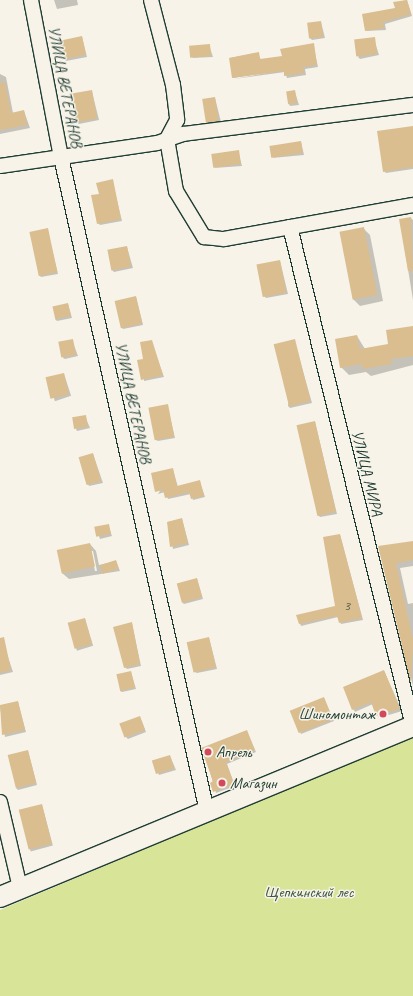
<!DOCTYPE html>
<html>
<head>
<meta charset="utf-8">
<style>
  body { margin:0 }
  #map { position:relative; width:413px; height:996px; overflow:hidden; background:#f7f3e8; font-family:Caveat,sans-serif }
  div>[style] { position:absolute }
  .green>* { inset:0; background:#d8e598 }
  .shadow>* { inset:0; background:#0003; transform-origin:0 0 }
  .building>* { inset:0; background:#dabe8f; transform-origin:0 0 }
  .roads { filter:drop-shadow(1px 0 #1f3d34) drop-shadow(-1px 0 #1f3d34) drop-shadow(0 1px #1f3d34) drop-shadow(0 -1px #1f3d34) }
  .minor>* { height:14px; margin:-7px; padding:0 7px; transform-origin:7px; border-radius:7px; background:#f7f3e8 }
  .secondary>* { height:20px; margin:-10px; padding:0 10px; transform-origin:10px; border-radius:10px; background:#f7f3e8 }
  .dots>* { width:11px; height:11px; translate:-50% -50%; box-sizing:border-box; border:2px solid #f7f3e8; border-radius:50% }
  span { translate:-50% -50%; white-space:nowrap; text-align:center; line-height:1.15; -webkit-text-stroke:3px #f7f3e8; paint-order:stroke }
  .number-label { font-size:14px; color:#4e5d4b }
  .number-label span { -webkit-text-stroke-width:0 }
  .street-label { font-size:16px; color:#1f3d34 }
  .poi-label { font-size:16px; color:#1f3d34 }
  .right { translate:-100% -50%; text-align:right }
  .left { translate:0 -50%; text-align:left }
  .park-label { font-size:16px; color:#3b5643 }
</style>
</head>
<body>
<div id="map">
  <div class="green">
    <i style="clip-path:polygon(413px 736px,413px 996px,0 996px,0 910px)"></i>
  </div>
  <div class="shadow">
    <i style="clip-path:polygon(54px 0,77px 0,78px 5px,57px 9px)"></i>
    <i style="clip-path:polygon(407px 0,412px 16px,385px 24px,386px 30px,366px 31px,396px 9px,394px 3px)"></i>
    <i style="clip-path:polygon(321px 22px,325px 38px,312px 40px,310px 38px)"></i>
    <i style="clip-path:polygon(82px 37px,87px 57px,66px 61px,64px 59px)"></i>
    <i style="clip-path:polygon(374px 39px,379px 55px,360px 59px,358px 57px)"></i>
    <i style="clip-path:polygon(313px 44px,318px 67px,305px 69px,306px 75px,287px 78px,285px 72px,234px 79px,288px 69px,233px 78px,230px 58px,258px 53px,261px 60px,283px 57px)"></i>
    <i style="clip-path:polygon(209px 45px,213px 57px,192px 58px)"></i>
    <i style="clip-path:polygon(0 74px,6px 77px,13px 113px,24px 111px,30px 128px,0 134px)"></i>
    <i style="clip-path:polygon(92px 92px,99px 120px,79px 124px,77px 122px)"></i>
    <i style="clip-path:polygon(295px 92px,299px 105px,290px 106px,289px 104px)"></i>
    <i style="clip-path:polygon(215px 98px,221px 122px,209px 124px,207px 122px)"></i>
    <i style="clip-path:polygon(413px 127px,413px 169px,386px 173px,384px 171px)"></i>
    <i style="clip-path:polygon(301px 142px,304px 155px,272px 158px)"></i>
    <i style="clip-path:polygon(238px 151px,242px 166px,214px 168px)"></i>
    <i style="clip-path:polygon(112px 180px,122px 221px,100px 225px,98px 223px)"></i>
    <i style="clip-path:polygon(411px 218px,413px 220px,413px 300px,400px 220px)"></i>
    <i style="clip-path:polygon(363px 228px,370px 235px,383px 301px,360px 306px,353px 299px)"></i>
    <i style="clip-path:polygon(47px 229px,58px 274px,41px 277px,39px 275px)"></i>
    <i style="clip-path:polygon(127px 247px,133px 268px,114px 272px,112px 270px)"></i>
    <i style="clip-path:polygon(280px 261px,288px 294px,266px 298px,264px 296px)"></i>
    <i style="clip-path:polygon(136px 297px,143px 325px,123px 329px,121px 327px)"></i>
    <i style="clip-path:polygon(68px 304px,72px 318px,57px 321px,55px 319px)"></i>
    <i style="clip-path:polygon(413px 327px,413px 365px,371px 376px,366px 372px,349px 375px,341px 367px,357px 336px,365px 349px,389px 345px)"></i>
    <i style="clip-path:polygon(72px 340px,78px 356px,65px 359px,63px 358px)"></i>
    <i style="clip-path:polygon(294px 340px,312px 403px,290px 408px,288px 406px)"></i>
    <i style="clip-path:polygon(151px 341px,164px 377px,144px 381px,144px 360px)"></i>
    <i style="left:64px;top:374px;width:23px;height:17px;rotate:72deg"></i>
    <i style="clip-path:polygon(167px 405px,175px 438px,158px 441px,156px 440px)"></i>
    <i style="clip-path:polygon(85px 416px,90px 428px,77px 431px,76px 429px)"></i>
    <i style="clip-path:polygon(315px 422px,337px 514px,320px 517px,318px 515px)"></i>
    <i style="clip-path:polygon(93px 454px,103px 483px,89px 486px,88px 484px)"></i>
    <i style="clip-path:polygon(173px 470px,178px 487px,200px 482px,205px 497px,193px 500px,191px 494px,168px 499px,165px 492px,158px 494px)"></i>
    <i style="clip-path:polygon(182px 519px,189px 545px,173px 549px,168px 522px)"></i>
    <i style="clip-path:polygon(108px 525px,112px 536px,100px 539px,96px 528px)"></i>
    <i style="clip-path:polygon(340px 535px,363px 620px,341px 624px,338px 617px,301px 626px,297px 616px,336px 607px)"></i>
    <i style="clip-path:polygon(413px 542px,413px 566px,400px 568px,408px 604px,413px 603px,413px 686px,379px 547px)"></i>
    <i style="clip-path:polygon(evenodd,90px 544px,96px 551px,99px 565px,116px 561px,120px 571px,69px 579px,62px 573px,90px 544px,91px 551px,93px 551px,97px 571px,95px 571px,91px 551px)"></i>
    <i style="clip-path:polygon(197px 579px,203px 599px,184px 604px,182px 602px)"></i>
    <i style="left:85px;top:619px;width:28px;height:17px;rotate:73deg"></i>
    <i style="clip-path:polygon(132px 624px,141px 666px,127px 669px,125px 667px)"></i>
    <i style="clip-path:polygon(209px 638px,217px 669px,197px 673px,195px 672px)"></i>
    <i style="clip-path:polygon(6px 651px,13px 672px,0 675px,0 652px)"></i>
    <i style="clip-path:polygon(384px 671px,402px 711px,379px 718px,373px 704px,355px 712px,353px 709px)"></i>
    <i style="clip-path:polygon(131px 672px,136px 689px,122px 692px,120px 691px)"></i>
    <i style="clip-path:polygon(324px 699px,334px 721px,301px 734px,300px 732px)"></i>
    <i style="clip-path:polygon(18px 702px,26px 732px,5px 737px,0 706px)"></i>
    <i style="clip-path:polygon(140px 717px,146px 732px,128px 739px,126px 737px)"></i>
    <i style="clip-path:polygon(246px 731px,256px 752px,227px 764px,235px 786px,216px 793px,203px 748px)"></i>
    <i style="clip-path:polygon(28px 751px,37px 785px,18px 790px,16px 788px)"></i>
    <i style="clip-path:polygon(170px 756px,176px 770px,159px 775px,158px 773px)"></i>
    <i style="left:42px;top:805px;width:42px;height:23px;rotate:75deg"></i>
  </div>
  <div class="building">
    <i style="clip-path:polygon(407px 0,411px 14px,383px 22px,384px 28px,365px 31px,362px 14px,395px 8px,393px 2px)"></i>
    <i style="left:321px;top:21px;width:16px;height:14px;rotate:83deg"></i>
    <i style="left:82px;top:36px;width:19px;height:24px;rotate:78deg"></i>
    <i style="left:375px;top:37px;width:17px;height:21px;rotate:83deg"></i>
    <i style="clip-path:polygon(314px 43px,317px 65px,303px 67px,304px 73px,284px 76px,284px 71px,232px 78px,229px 58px,259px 52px,260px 59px,282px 56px,280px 49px)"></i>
    <i style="left:210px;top:44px;width:12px;height:21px;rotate:85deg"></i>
    <i style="clip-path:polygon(5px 82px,11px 113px,24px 110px,27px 125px,0 130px,0 83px)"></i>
    <i style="left:92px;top:90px;width:29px;height:22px;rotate:80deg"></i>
    <i style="left:295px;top:90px;width:13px;height:9px;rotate:81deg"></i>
    <i style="left:215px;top:97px;width:24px;height:13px;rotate:81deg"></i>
    <i style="clip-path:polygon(413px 126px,413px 167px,383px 172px,377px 131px)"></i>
    <i style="left:301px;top:141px;width:12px;height:32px;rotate:81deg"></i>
    <i style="left:239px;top:150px;width:14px;height:28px;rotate:82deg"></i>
    <i style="clip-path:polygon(113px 179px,121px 219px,97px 224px,91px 195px,99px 194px,96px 183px)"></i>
    <i style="clip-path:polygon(411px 217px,413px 271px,408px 271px,399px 219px)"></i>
    <i style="left:364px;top:227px;width:69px;height:25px;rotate:79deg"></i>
    <i style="left:48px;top:228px;width:45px;height:19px;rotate:78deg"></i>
    <i style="left:127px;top:246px;width:21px;height:20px;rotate:79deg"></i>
    <i style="left:280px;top:260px;width:33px;height:24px;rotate:79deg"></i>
    <i style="left:136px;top:296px;width:28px;height:22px;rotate:77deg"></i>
    <i style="left:68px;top:303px;width:13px;height:16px;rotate:77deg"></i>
    <i style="clip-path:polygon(413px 326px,413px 356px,391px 359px,392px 364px,362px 369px,362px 364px,340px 368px,335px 339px,357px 335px,360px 349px,388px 344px,386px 330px)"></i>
    <i style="left:73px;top:339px;width:16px;height:15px;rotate:79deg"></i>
    <i style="left:295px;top:339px;width:64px;height:22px;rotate:76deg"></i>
    <i style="clip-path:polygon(152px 340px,163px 375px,141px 380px,137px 360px,143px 359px,140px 342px)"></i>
    <i style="left:64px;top:373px;width:22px;height:19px;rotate:77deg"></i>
    <i style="left:168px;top:404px;width:33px;height:20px;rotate:79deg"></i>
    <i style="left:86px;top:415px;width:12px;height:14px;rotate:81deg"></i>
    <i style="left:315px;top:421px;width:93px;height:19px;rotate:77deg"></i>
    <i style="left:93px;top:453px;width:29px;height:15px;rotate:74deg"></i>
    <i style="clip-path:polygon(173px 468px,177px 486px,200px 480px,204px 496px,191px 499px,189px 492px,165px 498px,163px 490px,155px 492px,151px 473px)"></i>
    <i style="clip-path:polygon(182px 518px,188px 543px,170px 547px,167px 522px)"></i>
    <i style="left:109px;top:524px;width:10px;height:15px;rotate:79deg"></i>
    <i style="clip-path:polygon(340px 534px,362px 618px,339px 623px,337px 616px,299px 624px,296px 615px,335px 606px,323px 537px)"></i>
    <i style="clip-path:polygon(413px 541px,413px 560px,396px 563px,413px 640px,411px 684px,378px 546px)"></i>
    <i style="left:90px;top:543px;width:24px;height:34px;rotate:78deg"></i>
    <i style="left:116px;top:560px;width:9px;height:17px;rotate:72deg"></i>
    <i style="left:197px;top:578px;width:20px;height:21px;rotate:75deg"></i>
    <i style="left:85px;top:618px;width:27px;height:18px;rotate:75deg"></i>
    <i style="clip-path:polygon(132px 622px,140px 664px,124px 668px,113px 627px)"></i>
    <i style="clip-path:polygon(4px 637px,11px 670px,0 673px,0 638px)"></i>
    <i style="left:209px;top:637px;width:31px;height:23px;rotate:77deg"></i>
    <i style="clip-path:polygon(384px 670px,400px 709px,376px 716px,371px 702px,352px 710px,343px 687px)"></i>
    <i style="left:131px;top:671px;width:17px;height:15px;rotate:77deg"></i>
    <i style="left:324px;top:697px;width:24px;height:37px;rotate:68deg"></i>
    <i style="clip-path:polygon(18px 701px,25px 730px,2px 735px,0 705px)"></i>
    <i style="left:140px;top:716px;width:15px;height:22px;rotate:70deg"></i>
    <i style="clip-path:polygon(247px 730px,255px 750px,226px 762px,234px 784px,213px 792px,210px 783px,213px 781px,201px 748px)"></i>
    <i style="left:28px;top:750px;width:34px;height:21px;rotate:76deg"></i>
    <i style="left:170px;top:755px;width:14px;height:19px;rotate:73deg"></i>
    <i style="left:42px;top:804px;width:41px;height:24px;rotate:76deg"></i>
  </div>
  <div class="roads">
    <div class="minor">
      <i style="left:31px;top:0;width:160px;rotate:79.2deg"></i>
      <i style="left:61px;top:157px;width:671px;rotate:77.43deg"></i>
      <i style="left:151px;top:0;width:88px;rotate:75.5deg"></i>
      <i style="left:173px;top:85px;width:35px;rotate:83deg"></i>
      <i style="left:177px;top:120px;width:21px;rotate:118deg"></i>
      <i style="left:167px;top:139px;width:53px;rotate:80.2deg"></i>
      <i style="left:176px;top:191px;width:54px;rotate:58.7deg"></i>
      <i style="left:204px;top:237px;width:20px;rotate:6deg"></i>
      <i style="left:224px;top:239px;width:192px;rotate:-10.2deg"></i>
      <i style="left:0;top:166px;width:159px;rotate:-8.3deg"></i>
      <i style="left:157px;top:143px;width:28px;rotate:-19deg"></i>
      <i style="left:183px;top:134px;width:232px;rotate:-7.2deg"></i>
      <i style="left:290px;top:227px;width:514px;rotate:76.15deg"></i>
      <i style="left:0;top:802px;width:88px;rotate:76.9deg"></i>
    </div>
    <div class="secondary">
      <i style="left:0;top:897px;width:447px;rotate:-22.5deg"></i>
    </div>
  </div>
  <div class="dots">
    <i style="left:383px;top:714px;background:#d1495b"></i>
    <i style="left:208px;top:752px;background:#d1495b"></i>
    <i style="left:222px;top:783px;background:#d1495b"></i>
  </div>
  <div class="number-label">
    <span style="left:347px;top:606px">3</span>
  </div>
  <div class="street-label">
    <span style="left:65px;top:87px;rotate:79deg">УЛИЦА ВЕТЕРАНОВ</span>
    <span style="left:133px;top:403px;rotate:78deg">УЛИЦА ВЕТЕРАНОВ</span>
    <span style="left:367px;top:473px;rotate:76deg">УЛИЦА МИРА</span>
  </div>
  <div class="poi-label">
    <span class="right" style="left:375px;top:714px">Шиномонтаж</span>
    <span class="left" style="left:216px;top:752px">Апрель</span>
    <span class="left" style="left:230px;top:783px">Магазин</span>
  </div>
  <div class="park-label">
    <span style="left:309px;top:892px">Щепкинский лес</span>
  </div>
</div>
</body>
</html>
